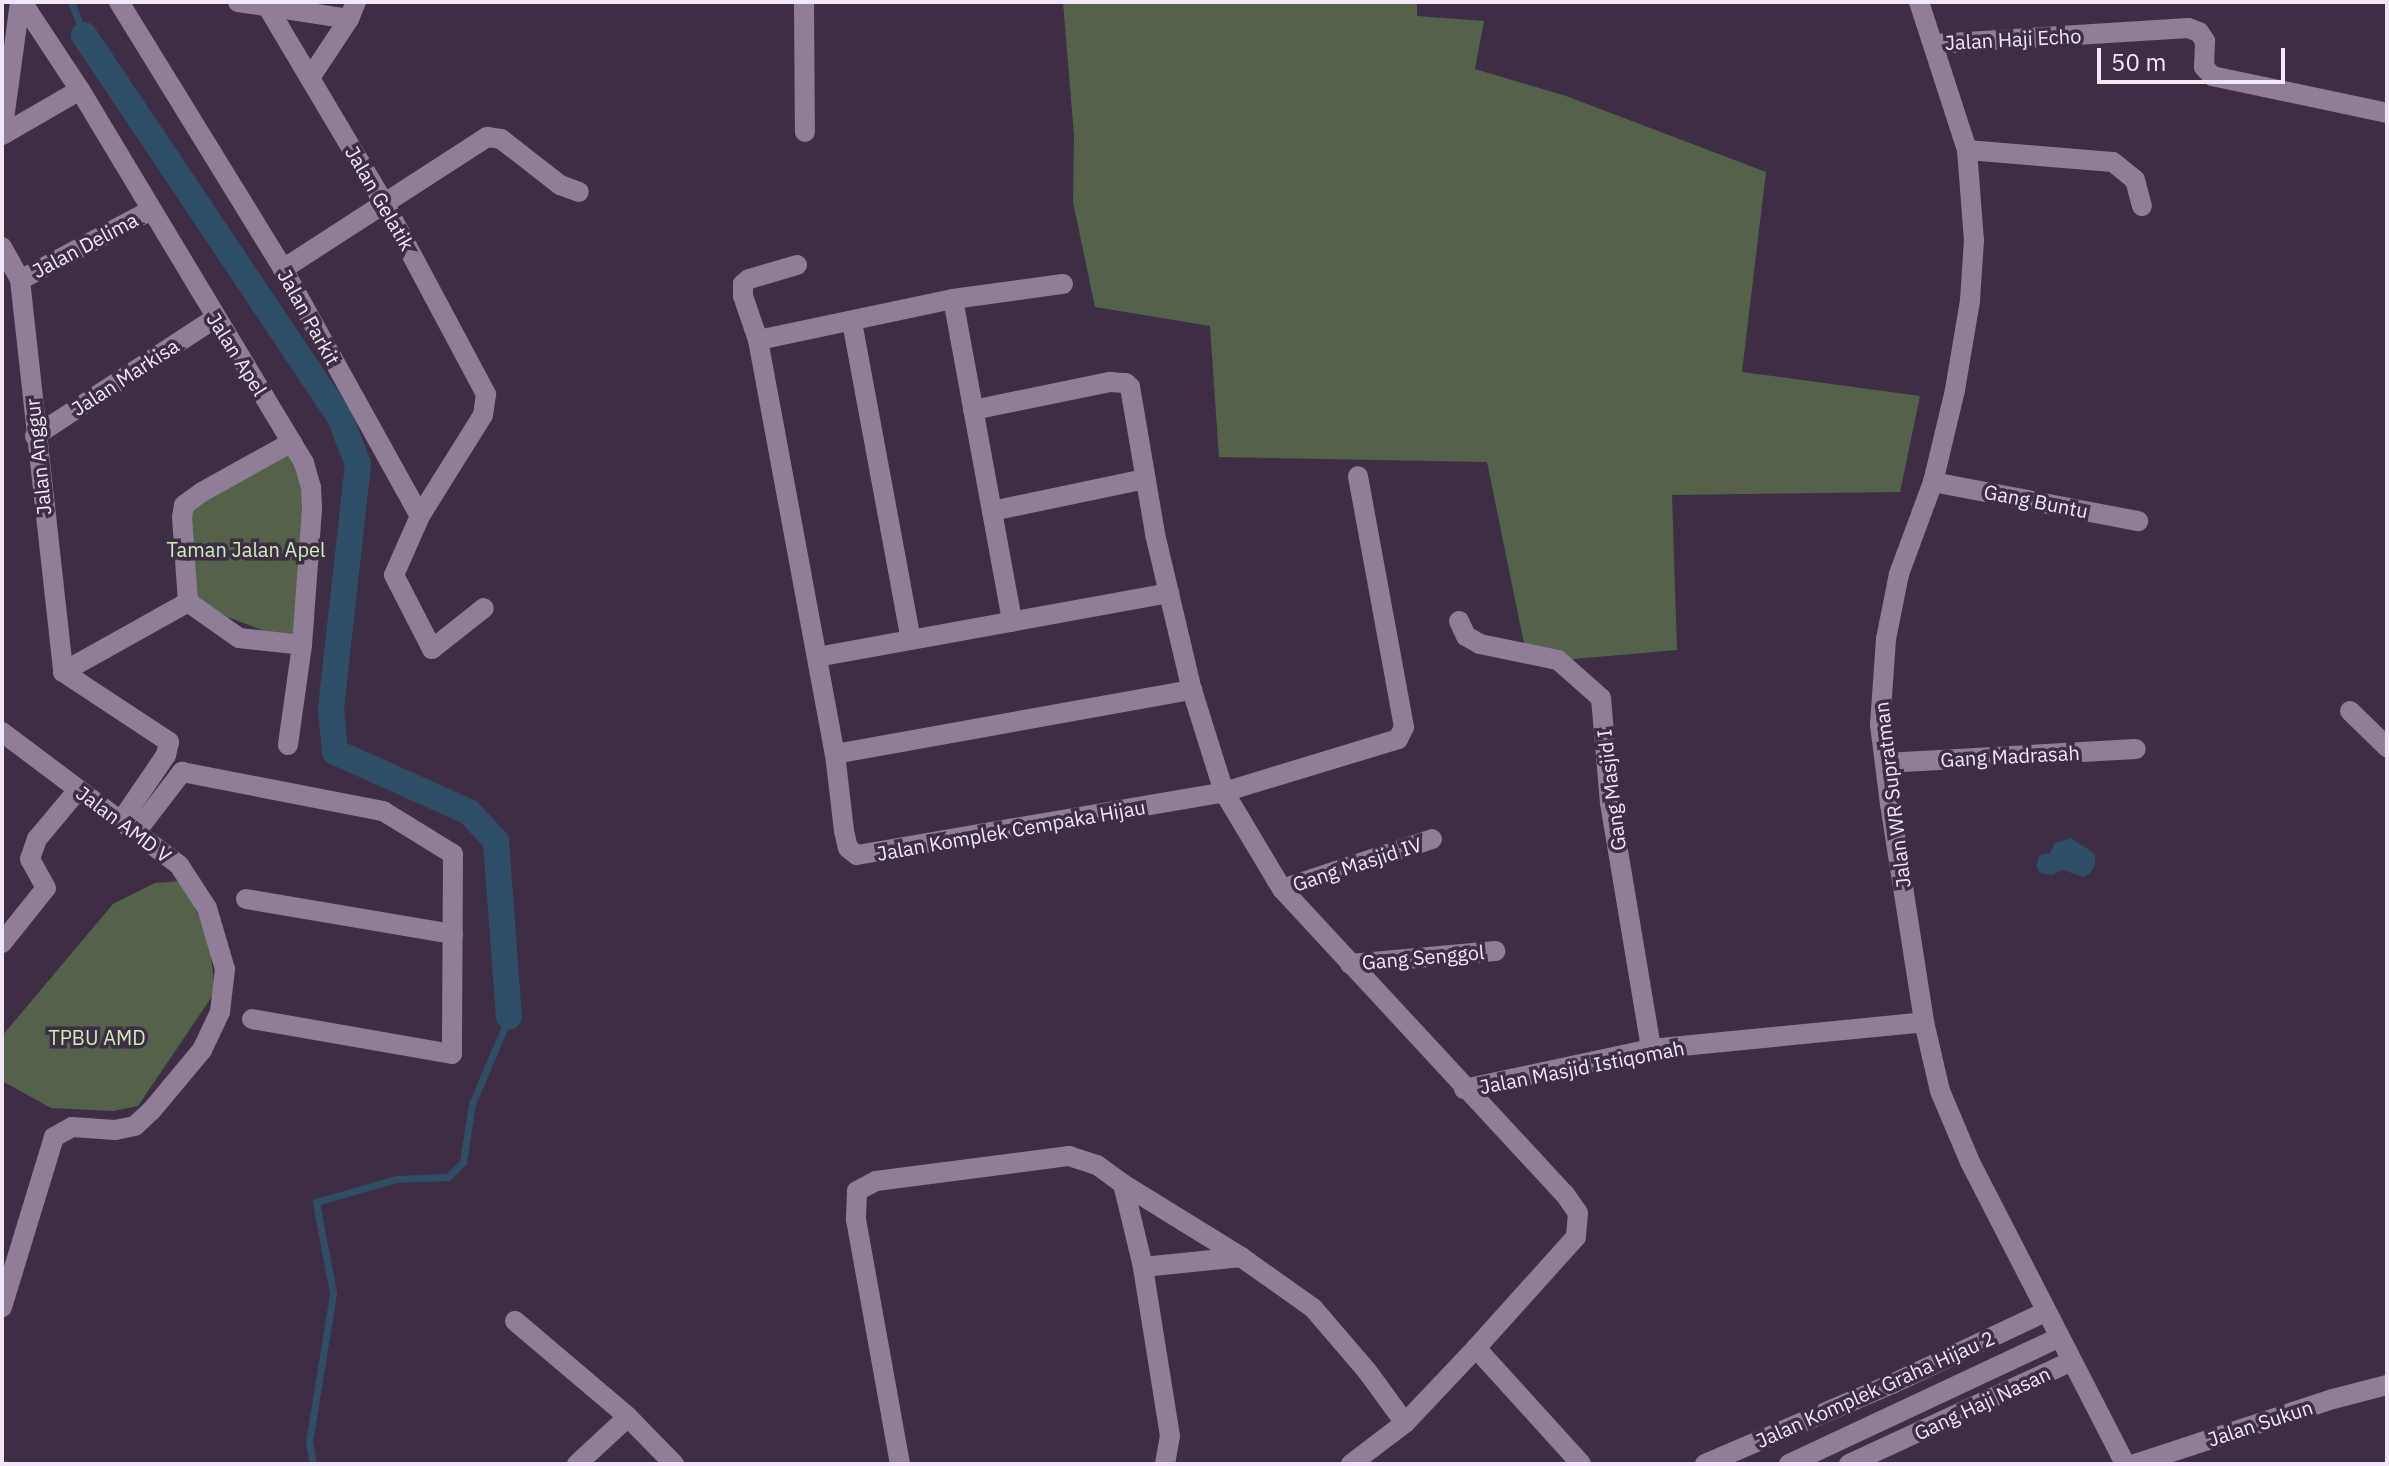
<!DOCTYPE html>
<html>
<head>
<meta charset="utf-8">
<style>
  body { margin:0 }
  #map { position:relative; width:2389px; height:1466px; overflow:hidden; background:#3e2e45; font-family:"IBM Plex Sans",sans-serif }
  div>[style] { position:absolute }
  .green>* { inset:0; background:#54624b }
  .water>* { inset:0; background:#2f4e66 }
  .stream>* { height:7px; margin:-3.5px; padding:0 3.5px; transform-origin:3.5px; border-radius:3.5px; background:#2f4e66 }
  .canal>* { height:26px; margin:-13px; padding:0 13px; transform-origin:13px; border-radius:13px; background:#2f4e66 }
  .street>* { height:20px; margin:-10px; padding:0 10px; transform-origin:10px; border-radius:10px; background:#907e99 }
  .secondary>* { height:20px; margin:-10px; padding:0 10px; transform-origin:10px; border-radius:10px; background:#907e99 }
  span { translate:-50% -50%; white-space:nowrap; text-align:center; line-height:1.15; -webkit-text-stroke:7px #3e2e45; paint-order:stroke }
  .street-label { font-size:20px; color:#f1e7f6 }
  .park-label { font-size:20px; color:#cdefb6 }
  .frame { position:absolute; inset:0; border:4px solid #f1e7f6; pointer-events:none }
  .scale { position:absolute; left:2097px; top:48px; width:188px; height:36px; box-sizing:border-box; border:4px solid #f1e7f6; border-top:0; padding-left:10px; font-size:24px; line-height:28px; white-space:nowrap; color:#f1e7f6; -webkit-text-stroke:6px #3e2e45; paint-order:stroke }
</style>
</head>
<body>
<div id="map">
  <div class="green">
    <i style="clip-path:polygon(1063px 2px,1417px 2px,1417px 16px,1484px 21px,1475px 69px,1566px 96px,1766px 172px,1742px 372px,1920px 396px,1900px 492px,1672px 495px,1677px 650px,1528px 663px,1487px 462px,1219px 457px,1210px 326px,1095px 307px,1073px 202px,1074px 136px)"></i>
    <i style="clip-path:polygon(292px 442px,309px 532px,302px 645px,188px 602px,182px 517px)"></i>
    <i style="clip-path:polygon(183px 881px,209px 939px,215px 992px,138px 1106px,113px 1111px,51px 1108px,2px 1081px,2px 1036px,113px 904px,155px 883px)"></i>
  </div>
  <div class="water">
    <i style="clip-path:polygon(2071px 838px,2095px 854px,2095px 865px,2090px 873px,2083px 877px,2063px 870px,2052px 875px,2040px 873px,2036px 866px,2040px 855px,2050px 853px,2055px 843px)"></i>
  </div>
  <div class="stream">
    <i style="left:71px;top:2px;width:35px;rotate:68deg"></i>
    <i style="left:313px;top:1464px;width:22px;rotate:-100deg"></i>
    <i style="left:309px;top:1442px;width:151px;rotate:-80.8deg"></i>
    <i style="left:333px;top:1293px;width:93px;rotate:-100.6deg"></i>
    <i style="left:316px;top:1202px;width:84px;rotate:-15.9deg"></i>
    <i style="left:397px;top:1179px;width:51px;rotate:-2.2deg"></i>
    <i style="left:448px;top:1177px;width:21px;rotate:-45deg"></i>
    <i style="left:463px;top:1162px;width:59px;rotate:-81.2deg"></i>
    <i style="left:472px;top:1104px;width:95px;rotate:-67deg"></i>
  </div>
  <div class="canal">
    <i style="left:84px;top:35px;width:461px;rotate:56.2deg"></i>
    <i style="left:340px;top:418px;width:49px;rotate:68.6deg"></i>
    <i style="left:358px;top:464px;width:246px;rotate:96.3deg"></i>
    <i style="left:331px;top:709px;width:43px;rotate:84.7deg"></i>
    <i style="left:335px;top:752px;width:147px;rotate:24.1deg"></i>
    <i style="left:469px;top:812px;width:40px;rotate:47deg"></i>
    <i style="left:496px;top:841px;width:176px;rotate:85.8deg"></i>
  </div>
  <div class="street">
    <i style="left:22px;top:2px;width:105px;rotate:56.6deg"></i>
    <i style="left:80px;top:90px;width:435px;rotate:59deg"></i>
    <i style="left:304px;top:463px;width:26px;rotate:74deg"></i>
    <i style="left:311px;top:488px;width:21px;rotate:87deg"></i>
    <i style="left:312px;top:509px;width:136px;rotate:94.2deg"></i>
    <i style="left:302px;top:645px;width:101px;rotate:98deg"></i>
    <i style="left:119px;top:2px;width:313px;rotate:58.4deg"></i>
    <i style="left:283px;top:269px;width:282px;rotate:61deg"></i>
    <i style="left:238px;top:2px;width:112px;rotate:8.7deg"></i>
    <i style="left:804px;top:2px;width:130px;rotate:89.6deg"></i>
    <i style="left:267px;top:6px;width:229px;rotate:59.3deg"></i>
    <i style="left:384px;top:203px;width:217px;rotate:61.9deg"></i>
    <i style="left:486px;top:394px;width:21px;rotate:98deg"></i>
    <i style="left:483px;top:415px;width:119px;rotate:122deg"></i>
    <i style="left:420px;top:516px;width:64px;rotate:113.8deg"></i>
    <i style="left:394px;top:575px;width:83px;rotate:62.8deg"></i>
    <i style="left:432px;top:649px;width:66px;rotate:-38.3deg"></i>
    <i style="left:1934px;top:44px;width:255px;rotate:-3.6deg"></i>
    <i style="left:2188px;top:28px;width:12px;rotate:20deg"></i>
    <i style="left:2199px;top:32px;width:11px;rotate:56deg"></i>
    <i style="left:2205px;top:41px;width:26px;rotate:92deg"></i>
    <i style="left:2204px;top:67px;width:12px;rotate:48deg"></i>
    <i style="left:2212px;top:76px;width:179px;rotate:11.9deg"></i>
    <i style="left:310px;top:78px;width:71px;rotate:-56.5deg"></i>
    <i style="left:349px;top:19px;width:18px;rotate:-68deg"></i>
    <i style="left:2px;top:134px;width:133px;rotate:-82.2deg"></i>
    <i style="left:2px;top:135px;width:90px;rotate:-30deg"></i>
    <i style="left:1967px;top:150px;width:146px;rotate:4.7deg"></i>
    <i style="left:2113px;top:162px;width:28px;rotate:39deg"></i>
    <i style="left:2135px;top:180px;width:27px;rotate:75deg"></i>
    <i style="left:2px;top:247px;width:38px;rotate:61deg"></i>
    <i style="left:20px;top:280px;width:394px;rotate:83.7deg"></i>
    <i style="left:797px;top:265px;width:50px;rotate:163.7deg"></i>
    <i style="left:749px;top:279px;width:8px;rotate:140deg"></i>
    <i style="left:743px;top:284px;width:12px;rotate:90deg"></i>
    <i style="left:743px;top:296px;width:46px;rotate:71.2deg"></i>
    <i style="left:758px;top:340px;width:421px;rotate:79.5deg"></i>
    <i style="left:835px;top:754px;width:78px;rotate:83.3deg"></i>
    <i style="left:844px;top:831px;width:17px;rotate:77deg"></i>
    <i style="left:848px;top:848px;width:11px;rotate:38deg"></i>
    <i style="left:857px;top:855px;width:372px;rotate:-9.7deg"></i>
    <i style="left:1224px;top:792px;width:182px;rotate:-16.9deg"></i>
    <i style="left:1398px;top:739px;width:13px;rotate:-63deg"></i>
    <i style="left:1404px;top:727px;width:255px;rotate:-100.4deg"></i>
    <i style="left:283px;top:269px;width:243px;rotate:-32.9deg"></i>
    <i style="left:487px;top:137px;width:14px;rotate:8deg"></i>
    <i style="left:501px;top:139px;width:75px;rotate:37.9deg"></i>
    <i style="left:560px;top:185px;width:20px;rotate:20deg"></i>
    <i style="left:20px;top:280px;width:149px;rotate:-28.1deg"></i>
    <i style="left:953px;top:299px;width:328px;rotate:79.6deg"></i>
    <i style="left:852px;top:322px;width:323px;rotate:79.5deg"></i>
    <i style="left:758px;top:340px;width:199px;rotate:-11.9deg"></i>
    <i style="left:953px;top:299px;width:111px;rotate:-7.8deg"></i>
    <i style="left:973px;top:410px;width:140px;rotate:-11.6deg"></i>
    <i style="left:1110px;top:382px;width:16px;rotate:4deg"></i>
    <i style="left:1126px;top:383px;width:6px;rotate:45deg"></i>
    <i style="left:1130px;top:387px;width:149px;rotate:80.3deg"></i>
    <i style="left:1155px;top:534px;width:160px;rotate:76.7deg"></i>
    <i style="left:1192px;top:690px;width:107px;rotate:72.6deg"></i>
    <i style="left:1224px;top:792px;width:113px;rotate:59.1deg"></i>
    <i style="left:1282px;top:889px;width:415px;rotate:47.2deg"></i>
    <i style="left:1564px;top:1193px;width:24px;rotate:55deg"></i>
    <i style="left:1578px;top:1213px;width:24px;rotate:95deg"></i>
    <i style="left:1576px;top:1237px;width:149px;rotate:132deg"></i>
    <i style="left:1476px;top:1348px;width:103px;rotate:133.4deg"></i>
    <i style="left:1405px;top:1423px;width:68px;rotate:142.8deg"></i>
    <i style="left:35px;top:436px;width:214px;rotate:-33.2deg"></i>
    <i style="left:292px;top:442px;width:103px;rotate:150.9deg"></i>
    <i style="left:202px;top:492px;width:22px;rotate:144deg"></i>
    <i style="left:184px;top:505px;width:12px;rotate:99deg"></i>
    <i style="left:182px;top:517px;width:85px;rotate:86deg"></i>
    <i style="left:188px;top:602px;width:62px;rotate:35.2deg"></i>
    <i style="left:239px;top:638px;width:63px;rotate:6.3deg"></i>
    <i style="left:1933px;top:482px;width:209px;rotate:10.8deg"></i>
    <i style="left:992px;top:511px;width:156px;rotate:-11.8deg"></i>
    <i style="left:1459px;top:621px;width:17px;rotate:65deg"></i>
    <i style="left:1466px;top:636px;width:16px;rotate:30deg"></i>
    <i style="left:1480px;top:644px;width:80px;rotate:11.6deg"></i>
    <i style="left:1558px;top:660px;width:57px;rotate:41.5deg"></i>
    <i style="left:1601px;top:698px;width:105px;rotate:85.1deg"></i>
    <i style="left:1610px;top:803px;width:249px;rotate:80.5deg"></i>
    <i style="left:817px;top:657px;width:358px;rotate:-10.3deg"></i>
    <i style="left:63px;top:672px;width:127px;rotate:33.4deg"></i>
    <i style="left:169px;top:742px;width:13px;rotate:103deg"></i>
    <i style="left:166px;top:755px;width:80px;rotate:124.3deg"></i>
    <i style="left:63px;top:672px;width:143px;rotate:-29.2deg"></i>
    <i style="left:2350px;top:711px;width:52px;rotate:44.2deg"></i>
    <i style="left:2px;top:732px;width:221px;rotate:36.9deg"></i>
    <i style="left:179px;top:865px;width:51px;rotate:56.9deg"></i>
    <i style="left:207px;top:908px;width:64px;rotate:73.6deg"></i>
    <i style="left:225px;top:969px;width:43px;rotate:96.6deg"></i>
    <i style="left:220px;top:1012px;width:42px;rotate:115.3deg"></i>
    <i style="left:202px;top:1050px;width:78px;rotate:129.8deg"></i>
    <i style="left:152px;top:1110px;width:23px;rotate:137deg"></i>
    <i style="left:135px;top:1126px;width:20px;rotate:169deg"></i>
    <i style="left:115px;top:1130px;width:43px;rotate:-176deg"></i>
    <i style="left:72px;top:1127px;width:21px;rotate:151deg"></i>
    <i style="left:54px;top:1137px;width:178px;rotate:107deg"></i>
    <i style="left:835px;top:754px;width:363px;rotate:-10.2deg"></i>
    <i style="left:1885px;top:763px;width:251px;rotate:-3.2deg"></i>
    <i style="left:136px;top:832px;width:76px;rotate:-52.5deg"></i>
    <i style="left:182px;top:772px;width:205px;rotate:11deg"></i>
    <i style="left:383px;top:811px;width:82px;rotate:31.6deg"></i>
    <i style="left:453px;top:854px;width:200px;rotate:90.3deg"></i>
    <i style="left:452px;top:1054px;width:203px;rotate:-170.1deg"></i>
    <i style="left:1282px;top:889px;width:158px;rotate:-18.4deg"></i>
    <i style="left:246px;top:899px;width:210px;rotate:9.6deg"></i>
    <i style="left:2px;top:943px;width:70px;rotate:-51.3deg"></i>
    <i style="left:46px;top:888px;width:33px;rotate:-119deg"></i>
    <i style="left:30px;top:859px;width:21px;rotate:-71deg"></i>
    <i style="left:37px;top:839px;width:64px;rotate:-50.1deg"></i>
    <i style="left:1350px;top:964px;width:146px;rotate:-5.1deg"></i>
    <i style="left:1464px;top:1089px;width:191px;rotate:-12.1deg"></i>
    <i style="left:1651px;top:1049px;width:274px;rotate:-5.6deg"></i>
    <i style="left:1143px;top:1267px;width:99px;rotate:-5.8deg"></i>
    <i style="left:515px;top:1321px;width:148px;rotate:40.3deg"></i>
    <i style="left:1476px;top:1348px;width:156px;rotate:47.8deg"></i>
    <i style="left:577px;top:1464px;width:69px;rotate:-42.7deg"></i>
    <i style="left:628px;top:1417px;width:66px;rotate:45.6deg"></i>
    <i style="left:900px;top:1464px;width:249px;rotate:-100.2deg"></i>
    <i style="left:856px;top:1219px;width:28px;rotate:-88deg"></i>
    <i style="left:857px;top:1191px;width:21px;rotate:-28deg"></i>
    <i style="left:876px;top:1181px;width:195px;rotate:-7.4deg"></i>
    <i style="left:1069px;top:1156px;width:29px;rotate:18deg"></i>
    <i style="left:1097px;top:1165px;width:32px;rotate:36deg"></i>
    <i style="left:1165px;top:1464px;width:28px;rotate:-80deg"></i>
    <i style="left:1170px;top:1436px;width:171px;rotate:-99.1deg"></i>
    <i style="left:1143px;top:1267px;width:85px;rotate:-103.5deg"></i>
    <i style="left:1123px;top:1184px;width:139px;rotate:31.7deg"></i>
    <i style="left:1241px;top:1257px;width:88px;rotate:35.3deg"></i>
    <i style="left:1313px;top:1308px;width:83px;rotate:49.4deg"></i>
    <i style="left:1367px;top:1371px;width:64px;rotate:53.8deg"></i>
    <i style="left:1705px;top:1464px;width:203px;rotate:-23.2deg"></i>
    <i style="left:1892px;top:1384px;width:169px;rotate:-25.2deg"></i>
    <i style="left:1789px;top:1464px;width:297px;rotate:-25.1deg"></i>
    <i style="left:1849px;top:1464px;width:243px;rotate:-24.8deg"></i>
    <i style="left:2135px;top:1464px;width:208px;rotate:-18.2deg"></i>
    <i style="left:2333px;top:1399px;width:56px;rotate:-14.5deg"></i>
  </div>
  <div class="secondary">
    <i style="left:1919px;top:2px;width:156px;rotate:72deg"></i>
    <i style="left:1967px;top:150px;width:90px;rotate:85.6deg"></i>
    <i style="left:1974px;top:240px;width:61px;rotate:93.8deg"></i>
    <i style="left:1970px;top:301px;width:90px;rotate:99.6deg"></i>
    <i style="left:1955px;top:390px;width:95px;rotate:103.4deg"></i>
    <i style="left:1933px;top:482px;width:98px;rotate:110.3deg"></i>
    <i style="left:1899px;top:574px;width:66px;rotate:101.3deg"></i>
    <i style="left:1886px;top:639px;width:86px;rotate:94deg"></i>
    <i style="left:1880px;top:725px;width:80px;rotate:82.8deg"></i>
    <i style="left:1890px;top:804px;width:221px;rotate:81.1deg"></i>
    <i style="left:1924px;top:1022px;width:71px;rotate:76.9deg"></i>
    <i style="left:1940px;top:1091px;width:77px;rotate:67.1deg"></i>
    <i style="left:1970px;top:1162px;width:339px;rotate:62.8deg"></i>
  </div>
  <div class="street-label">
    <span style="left:2013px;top:39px;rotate:-3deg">Jalan Haji Echo</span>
    <span style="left:380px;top:198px;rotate:60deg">Jalan Gelatik</span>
    <span style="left:85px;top:245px;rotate:-28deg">Jalan Delima</span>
    <span style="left:309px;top:317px;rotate:61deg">Jalan Parkit</span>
    <span style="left:237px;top:354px;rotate:58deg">Jalan Apel</span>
    <span style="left:125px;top:377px;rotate:-33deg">Jalan Markisa</span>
    <span style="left:38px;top:457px;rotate:-96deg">Jalan Anggur</span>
    <span style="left:2036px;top:501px;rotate:11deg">Gang Buntu</span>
    <span style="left:2010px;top:756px;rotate:-3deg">Gang Madrasah</span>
    <span style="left:1611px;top:790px;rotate:-97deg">Gang Masjid I</span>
    <span style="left:1892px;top:795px;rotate:-97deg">Jalan WR Supratman</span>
    <span style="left:124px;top:824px;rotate:37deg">Jalan AMD V</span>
    <span style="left:1011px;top:830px;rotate:-10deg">Jalan Komplek Cempaka Hijau</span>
    <span style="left:1357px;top:864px;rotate:-18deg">Gang Masjid IV</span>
    <span style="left:1423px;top:957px;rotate:-5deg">Gang Senggol</span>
    <span style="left:1582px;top:1067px;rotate:-11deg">Jalan Masjid Istiqomah</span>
    <span style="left:1875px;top:1389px;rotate:-24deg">Jalan Komplek Graha Hijau 2</span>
    <span style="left:1982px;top:1403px;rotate:-25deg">Gang Haji Nasan</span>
    <span style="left:2260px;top:1423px;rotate:-18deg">Jalan Sukun</span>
  </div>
  <div class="park-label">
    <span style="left:246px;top:549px">Taman Jalan Apel</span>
    <span style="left:97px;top:1037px">TPBU AMD</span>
  </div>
  <div class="frame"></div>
  <div class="scale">50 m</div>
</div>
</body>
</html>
